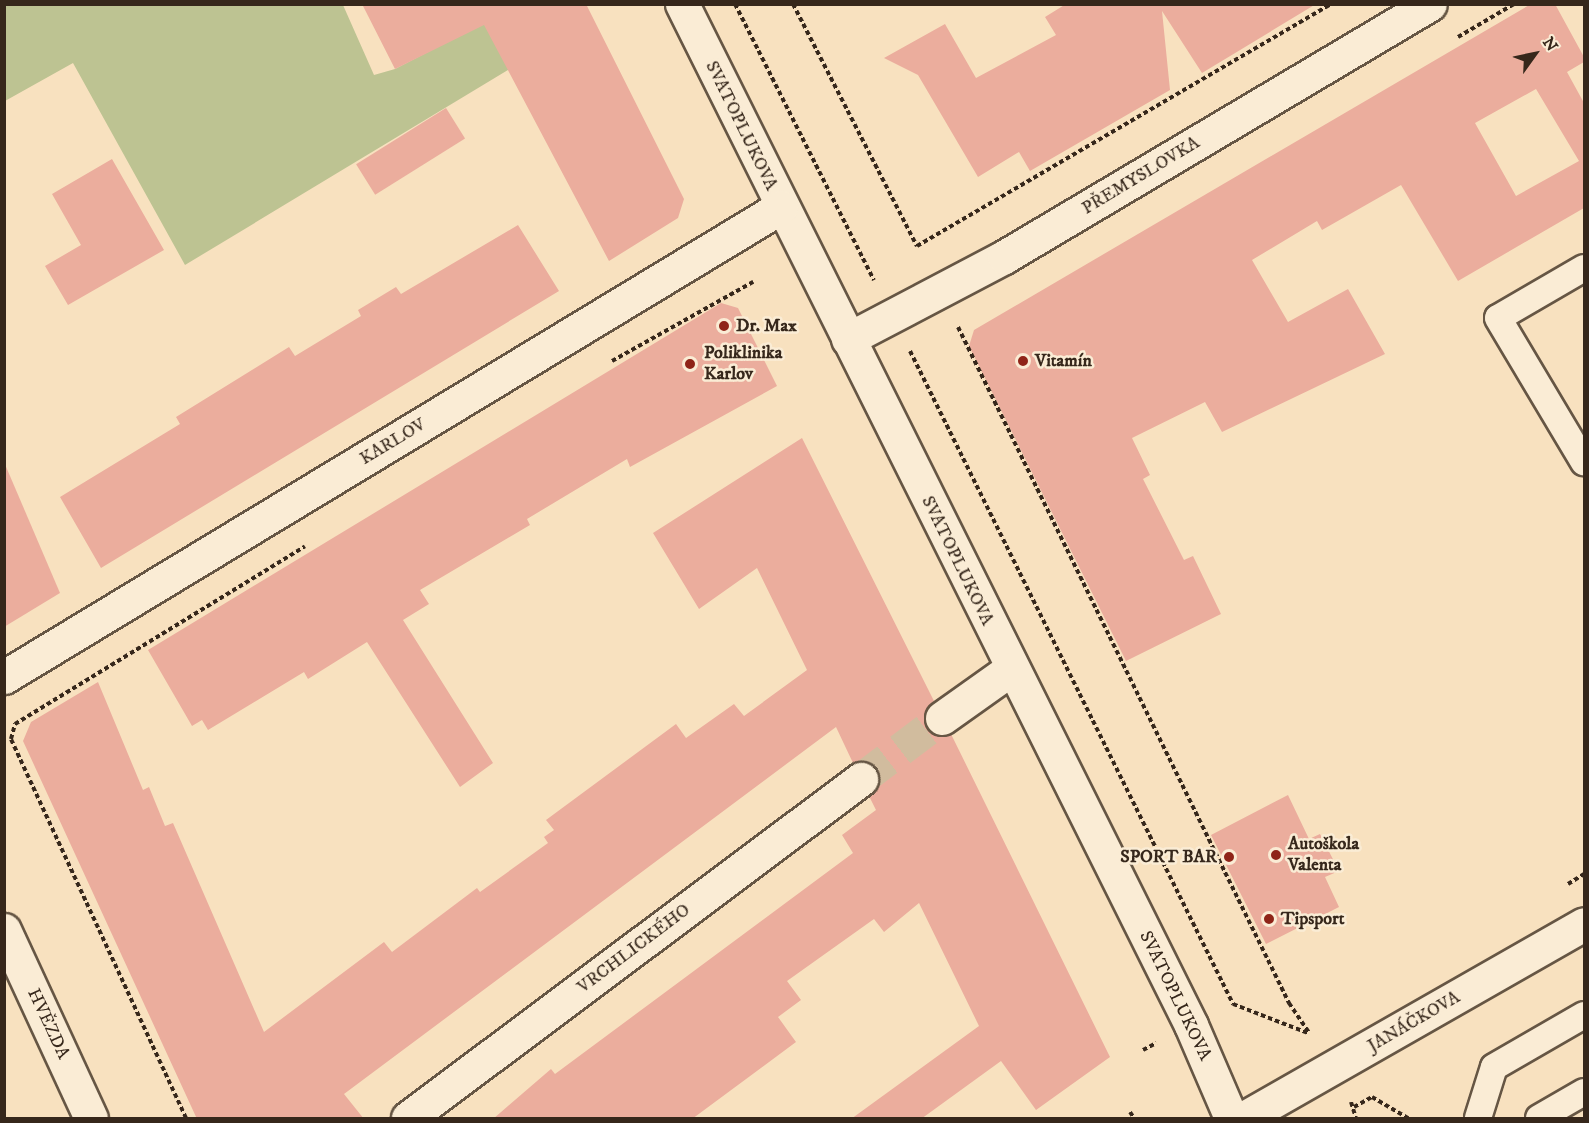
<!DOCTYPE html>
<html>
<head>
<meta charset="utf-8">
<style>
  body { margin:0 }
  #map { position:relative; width:1589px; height:1123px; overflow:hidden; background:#f8e1bf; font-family:"IM FELL DW Pica",serif }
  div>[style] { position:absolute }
  .green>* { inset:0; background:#bdc392 }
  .building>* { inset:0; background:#ebad9d; transform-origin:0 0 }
  .street-tunnel>* { height:33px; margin-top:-16.5px; transform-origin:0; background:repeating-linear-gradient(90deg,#d1bc9e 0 33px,transparent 0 49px) }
  .path>* { height:4px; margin-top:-2px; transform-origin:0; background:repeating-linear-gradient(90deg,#36271b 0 4.5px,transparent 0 7.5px) }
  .roads { filter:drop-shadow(2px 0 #665644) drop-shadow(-2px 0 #665644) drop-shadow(0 2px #665644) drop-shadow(0 -2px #665644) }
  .lane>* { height:26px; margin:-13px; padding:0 13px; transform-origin:13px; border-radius:13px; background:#faecd5 }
  .street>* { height:33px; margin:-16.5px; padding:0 16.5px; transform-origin:16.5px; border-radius:16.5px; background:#faecd5 }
  .dots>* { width:16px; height:16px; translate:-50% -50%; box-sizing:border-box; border:3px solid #faecd5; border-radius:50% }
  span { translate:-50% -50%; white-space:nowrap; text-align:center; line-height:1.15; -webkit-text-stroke:5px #faecd5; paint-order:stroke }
  .street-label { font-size:18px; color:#36271b }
  .poi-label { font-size:18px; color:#36271b; font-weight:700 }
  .left { translate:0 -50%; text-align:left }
  .right { translate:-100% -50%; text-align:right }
  .frame { position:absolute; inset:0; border:6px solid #36271b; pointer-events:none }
  .north { position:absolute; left:1505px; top:24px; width:60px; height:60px; -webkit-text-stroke:4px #faecd5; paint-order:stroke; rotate:57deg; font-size:16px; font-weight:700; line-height:24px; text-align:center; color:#36271b }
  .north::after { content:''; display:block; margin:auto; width:21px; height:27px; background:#36271b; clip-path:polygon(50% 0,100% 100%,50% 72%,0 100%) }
</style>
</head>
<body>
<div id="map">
  <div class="green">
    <i style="clip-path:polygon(5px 5px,343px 5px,374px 75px,395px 69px,503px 13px,523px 61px,185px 265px,73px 63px,5px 101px)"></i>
  </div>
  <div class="building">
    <i style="clip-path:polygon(362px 4px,586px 4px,684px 199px,678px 218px,609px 261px,484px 25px,395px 69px)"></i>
    <i style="clip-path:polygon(1066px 4px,1316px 4px,1202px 73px,1162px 11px,1170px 90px,1030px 171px,1019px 152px,978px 177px,918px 75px,884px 58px,945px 24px,976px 78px,1056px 35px,1045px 17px)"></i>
    <i style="clip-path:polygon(evenodd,1531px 4px,1555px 4px,1584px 57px,1584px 62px,1567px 72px,1584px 103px,1584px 208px,1458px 281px,1401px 185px,1322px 230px,1317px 221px,1252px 260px,1288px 322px,1348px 289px,1385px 354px,1222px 432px,1205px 402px,1132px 438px,1150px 475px,1143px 479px,1184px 560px,1193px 556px,1221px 614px,1126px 661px,969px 346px,974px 330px,1531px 4px,1536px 89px,1579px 161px,1516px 196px,1475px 123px,1536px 89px)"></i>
    <i style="left:446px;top:108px;width:36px;height:106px;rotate:58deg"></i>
    <i style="clip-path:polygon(112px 159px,164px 250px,68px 305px,45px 266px,81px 245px,52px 194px)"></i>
    <i style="clip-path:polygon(518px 225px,559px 291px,101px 568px,60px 497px,180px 424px,176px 417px,289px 347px,295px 356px,361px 316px,358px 310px,396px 287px,401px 294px)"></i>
    <i style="clip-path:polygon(721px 303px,738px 308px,777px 386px,630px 467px,627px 459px,527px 519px,530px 525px,420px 590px,429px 604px,403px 620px,493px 763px,460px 787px,367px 642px,308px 679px,304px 672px,208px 730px,202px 720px,192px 726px,148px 650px)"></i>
    <i style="clip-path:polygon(802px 438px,934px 701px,925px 711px,926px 728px,935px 735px,951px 734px,1110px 1057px,1036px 1110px,1001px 1061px,921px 1119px,851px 1119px,979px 1026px,919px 903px,884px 932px,874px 919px,787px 981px,801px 1000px,778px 1017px,796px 1042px,692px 1119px,493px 1119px,551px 1069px,555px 1074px,853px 853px,842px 835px,876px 810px,869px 796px,878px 787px,879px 776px,869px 762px,853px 763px,836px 727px,344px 1094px,364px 1119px,197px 1119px,23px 741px,31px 722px,98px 682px,143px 790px,149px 787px,165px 826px,173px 823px,264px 1032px,384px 942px,392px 952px,477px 888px,480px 892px,548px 843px,544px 837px,554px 830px,546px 820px,676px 724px,686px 738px,734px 704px,744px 716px,807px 670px,757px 568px,699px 609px,653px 533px)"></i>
    <i style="clip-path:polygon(4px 462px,60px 593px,4px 627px)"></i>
    <i style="clip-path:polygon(1288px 795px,1309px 839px,1320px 834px,1339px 871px,1325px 877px,1339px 907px,1266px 944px,1211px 835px)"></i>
  </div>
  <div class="street-tunnel">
    <i style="left:861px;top:779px;width:101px;rotate:-37deg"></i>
  </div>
  <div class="path">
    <i style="left:735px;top:4px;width:309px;rotate:63.3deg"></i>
    <i style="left:793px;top:4px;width:272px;rotate:62.9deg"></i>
    <i style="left:917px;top:246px;width:480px;rotate:-30.3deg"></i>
    <i style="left:1458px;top:37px;width:65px;rotate:-30.5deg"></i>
    <i style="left:958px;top:327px;width:753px;rotate:63.91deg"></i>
    <i style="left:1289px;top:1003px;width:37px;rotate:56deg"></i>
    <i style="left:910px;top:351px;width:729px;rotate:63.68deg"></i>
    <i style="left:1233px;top:1004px;width:80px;rotate:21.1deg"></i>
    <i style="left:612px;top:361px;width:162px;rotate:-29.3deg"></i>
    <i style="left:1568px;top:884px;width:19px;rotate:-32deg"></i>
    <i style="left:1143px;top:1050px;width:15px;rotate:-28deg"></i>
    <i style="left:1351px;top:1102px;width:17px;rotate:73deg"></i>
    <i style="left:1354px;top:1107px;width:21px;rotate:-29deg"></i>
    <i style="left:1372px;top:1097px;width:42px;rotate:30.3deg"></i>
    <i style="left:1130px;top:1112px;width:7px;rotate:56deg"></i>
    <i style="left:186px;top:1118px;width:417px;rotate:-114.8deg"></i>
    <i style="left:11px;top:739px;width:16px;rotate:-75deg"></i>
    <i style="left:15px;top:724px;width:340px;rotate:-31.5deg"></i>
  </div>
  <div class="roads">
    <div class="lane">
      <i style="left:1584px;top:268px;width:99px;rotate:149.8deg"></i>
      <i style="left:1498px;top:318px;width:168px;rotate:59.2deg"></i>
      <i style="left:1478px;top:1118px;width:53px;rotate:-72.6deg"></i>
      <i style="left:1494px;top:1067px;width:104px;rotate:-30deg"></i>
      <i style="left:1539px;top:1118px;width:52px;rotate:-30deg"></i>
    </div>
    <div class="street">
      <i style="left:682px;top:4px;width:1141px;rotate:63.5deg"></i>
      <i style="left:1191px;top:1025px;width:101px;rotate:66.7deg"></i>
      <i style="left:848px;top:339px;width:176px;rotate:-27.7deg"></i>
      <i style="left:1004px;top:257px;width:495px;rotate:-30.7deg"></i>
      <i style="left:4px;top:677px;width:908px;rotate:-31.17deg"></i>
      <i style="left:942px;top:718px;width:85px;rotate:-35.4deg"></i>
      <i style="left:4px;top:930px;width:207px;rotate:65.2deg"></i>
      <i style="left:408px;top:1118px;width:566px;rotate:-36.81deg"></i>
      <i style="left:1244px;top:1118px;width:391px;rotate:-29.7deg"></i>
    </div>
  </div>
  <div class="dots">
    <i style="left:724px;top:326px;background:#8f2418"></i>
    <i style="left:1023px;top:361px;background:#8f2418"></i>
    <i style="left:690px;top:364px;background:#8f2418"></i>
    <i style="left:1276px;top:855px;background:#8f2418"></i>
    <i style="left:1229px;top:857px;background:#8f2418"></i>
    <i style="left:1269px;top:919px;background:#8f2418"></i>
  </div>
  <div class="street-label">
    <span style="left:741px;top:126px;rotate:64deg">SVATOPLUKOVA</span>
    <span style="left:1141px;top:176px;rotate:-31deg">PŘEMYSLOVKA</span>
    <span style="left:393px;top:442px;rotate:-31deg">KARLOV</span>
    <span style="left:957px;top:561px;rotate:64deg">SVATOPLUKOVA</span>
    <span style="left:634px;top:949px;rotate:-37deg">VRCHLICKÉHO</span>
    <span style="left:1175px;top:996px;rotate:64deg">SVATOPLUKOVA</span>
    <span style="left:1414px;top:1022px;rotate:-30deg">JANÁČKOVA</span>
    <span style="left:48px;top:1024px;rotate:65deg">HVĚZDA</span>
  </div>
  <div class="poi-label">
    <span class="left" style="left:736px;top:326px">Dr. Max</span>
    <span class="left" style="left:704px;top:364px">Poliklinika<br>Karlov</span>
    <span class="left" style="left:1035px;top:361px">Vitamín</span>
    <span class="left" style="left:1288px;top:855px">Autoškola<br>Valenta</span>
    <span class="right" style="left:1217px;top:857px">SPORT BAR</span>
    <span class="left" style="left:1281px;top:919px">Tipsport</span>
  </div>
  <div class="frame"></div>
  <div class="north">N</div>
</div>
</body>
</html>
